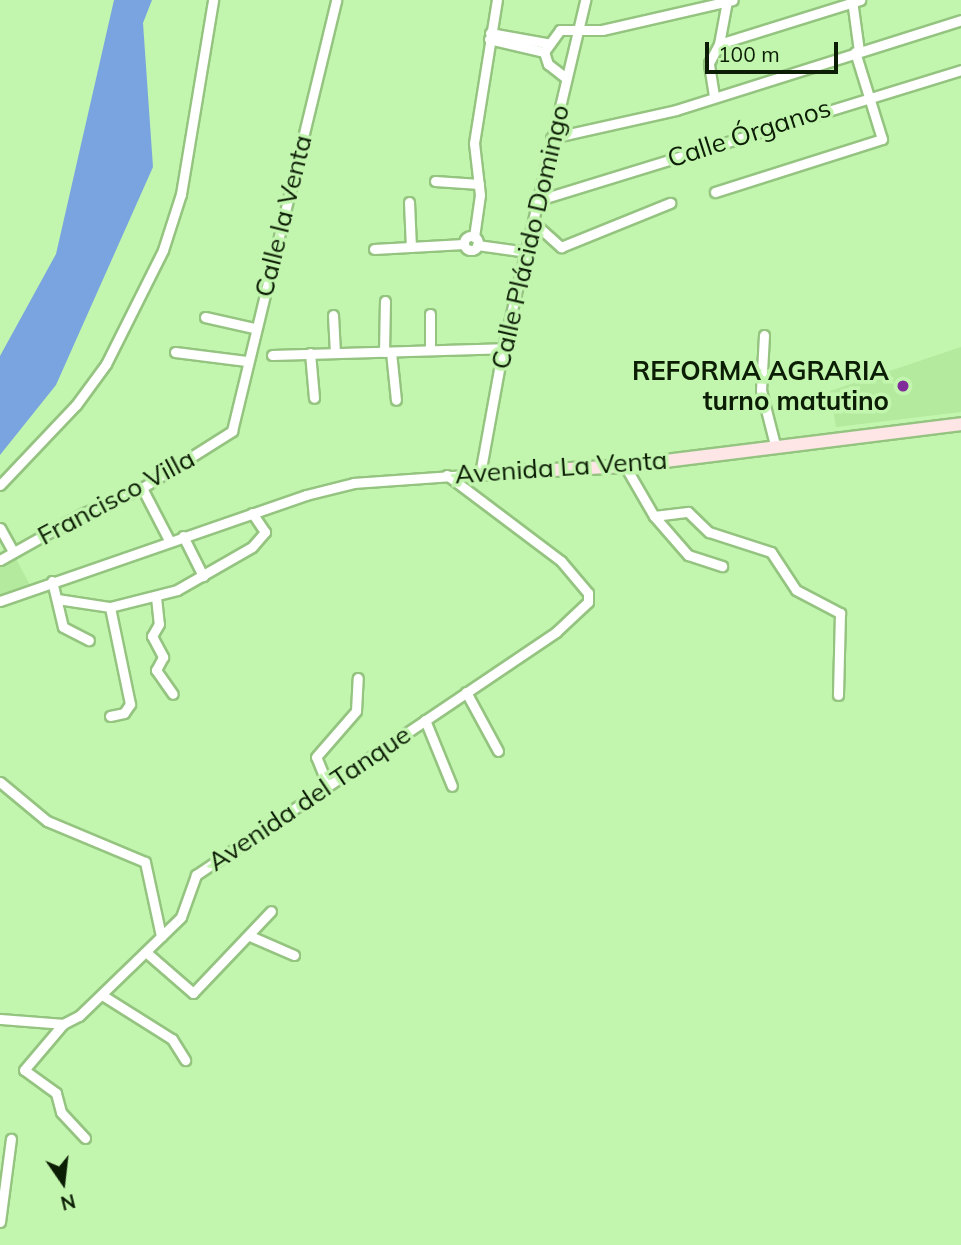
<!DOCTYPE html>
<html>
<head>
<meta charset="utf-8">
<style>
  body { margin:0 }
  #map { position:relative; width:961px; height:1245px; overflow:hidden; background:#c2f5ae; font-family:Mulish,sans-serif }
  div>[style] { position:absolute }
  .built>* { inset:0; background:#b3ea9d }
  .water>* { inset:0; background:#7aa4df }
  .roads { filter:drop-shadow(2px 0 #94c480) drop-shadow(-2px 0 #94c480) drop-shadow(0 2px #94c480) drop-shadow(0 -2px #94c480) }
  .street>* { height:9px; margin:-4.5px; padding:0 4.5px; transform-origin:4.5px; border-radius:4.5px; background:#fff }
  .street>.ring { margin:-4.5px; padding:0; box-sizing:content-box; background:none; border:9px solid #fff; border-radius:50% }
  .secondary>* { height:12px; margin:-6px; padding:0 6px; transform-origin:6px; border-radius:6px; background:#fee5e6 }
  .dots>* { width:19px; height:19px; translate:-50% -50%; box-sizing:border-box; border:4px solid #c2f5ae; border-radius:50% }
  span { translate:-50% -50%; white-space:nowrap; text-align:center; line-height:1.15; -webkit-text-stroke:7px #c2f5ae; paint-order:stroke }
  .street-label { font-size:26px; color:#0b1d04 }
  .poi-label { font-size:26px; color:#0b1d04; font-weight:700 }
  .right { translate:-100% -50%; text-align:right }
  .north { position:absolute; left:28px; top:1147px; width:70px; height:70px; -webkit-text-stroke:5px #c2f5ae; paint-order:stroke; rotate:166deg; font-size:19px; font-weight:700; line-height:28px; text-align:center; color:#0b1d04 }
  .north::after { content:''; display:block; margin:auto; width:24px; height:32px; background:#0b1d04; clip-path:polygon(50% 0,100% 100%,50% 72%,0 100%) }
  .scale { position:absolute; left:705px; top:42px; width:133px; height:32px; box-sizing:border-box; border:4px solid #0b1d04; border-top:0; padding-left:9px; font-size:21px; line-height:24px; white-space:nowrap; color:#0b1d04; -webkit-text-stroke:5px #c2f5ae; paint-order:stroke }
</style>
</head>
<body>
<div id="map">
  <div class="built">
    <i style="clip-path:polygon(961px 347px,961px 412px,836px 427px,830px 391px)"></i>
    <i style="clip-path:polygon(13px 553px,31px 587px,0 599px,0 562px)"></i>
  </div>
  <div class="water">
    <i style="clip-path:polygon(114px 0,152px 0,143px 23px,153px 167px,56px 385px,0 455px,0 356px,56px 254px)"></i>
  </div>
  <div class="roads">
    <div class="street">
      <i style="left:852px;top:0;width:51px;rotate:82.2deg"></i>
      <i style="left:490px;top:33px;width:58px;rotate:10deg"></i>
      <i style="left:489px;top:39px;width:57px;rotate:13.3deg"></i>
      <i style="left:719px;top:44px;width:148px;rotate:-17.3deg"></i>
      <i style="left:544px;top:52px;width:27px;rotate:-54deg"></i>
      <i style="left:560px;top:30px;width:42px"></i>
      <i style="left:602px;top:30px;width:134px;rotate:-12.9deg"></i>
      <i style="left:544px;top:52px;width:13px;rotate:72deg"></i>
      <i style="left:548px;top:64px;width:23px;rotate:38deg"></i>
      <i style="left:714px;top:96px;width:33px;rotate:-99deg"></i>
      <i style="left:709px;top:63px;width:21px;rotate:-62deg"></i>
      <i style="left:719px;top:44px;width:44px;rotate:-79.5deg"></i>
      <i style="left:551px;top:138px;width:128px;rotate:-12.6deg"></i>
      <i style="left:676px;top:110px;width:299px;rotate:-17.5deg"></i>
      <i style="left:435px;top:181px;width:44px;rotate:3.9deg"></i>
      <i style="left:715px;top:192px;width:175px;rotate:-17.6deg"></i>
      <i style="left:882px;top:139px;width:91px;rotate:-107.2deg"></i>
      <i style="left:539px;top:200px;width:442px;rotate:-17.1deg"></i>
      <i style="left:409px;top:202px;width:45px;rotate:87.5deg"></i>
      <i style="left:533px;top:222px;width:38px;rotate:42deg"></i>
      <i style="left:561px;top:247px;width:118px;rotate:-22deg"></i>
      <i class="ring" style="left:464px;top:236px;width:5px;height:5px"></i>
      <i style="left:474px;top:237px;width:42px;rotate:-81.9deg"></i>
      <i style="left:480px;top:195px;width:52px;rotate:-96.6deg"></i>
      <i style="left:474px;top:143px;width:145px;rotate:-80.9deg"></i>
      <i style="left:477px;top:245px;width:51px;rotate:7.8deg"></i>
      <i style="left:374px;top:249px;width:90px;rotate:-3.2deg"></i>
      <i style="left:333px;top:315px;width:38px;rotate:87deg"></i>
      <i style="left:205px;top:317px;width:50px;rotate:12.7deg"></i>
      <i style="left:764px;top:335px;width:55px;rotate:93.1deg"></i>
      <i style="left:761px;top:390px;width:57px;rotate:75.7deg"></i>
      <i style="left:430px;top:350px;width:36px;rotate:-90deg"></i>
      <i style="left:175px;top:352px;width:72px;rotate:7.2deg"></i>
      <i style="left:384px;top:352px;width:51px;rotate:-88.9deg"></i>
      <i style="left:391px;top:352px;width:48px;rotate:84.1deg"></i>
      <i style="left:310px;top:353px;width:45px;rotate:84.9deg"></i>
      <i style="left:272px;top:355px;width:231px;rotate:-1.7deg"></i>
      <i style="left:625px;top:466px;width:58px;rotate:59.9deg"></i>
      <i style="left:654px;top:516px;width:52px;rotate:48.9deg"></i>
      <i style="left:688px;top:555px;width:36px;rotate:18deg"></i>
      <i style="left:0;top:485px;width:110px;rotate:-46.5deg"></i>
      <i style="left:76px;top:405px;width:51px;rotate:-53.8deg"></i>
      <i style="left:106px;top:364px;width:127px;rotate:-63.4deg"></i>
      <i style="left:163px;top:250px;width:59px;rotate:-72.2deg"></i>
      <i style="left:181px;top:194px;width:197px;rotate:-80.6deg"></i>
      <i style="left:142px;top:488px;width:59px;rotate:62.6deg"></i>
      <i style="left:654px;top:516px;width:34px;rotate:-7deg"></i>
      <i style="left:688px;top:512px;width:29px;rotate:44deg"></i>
      <i style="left:709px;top:532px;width:65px;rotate:17.9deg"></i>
      <i style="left:771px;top:552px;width:45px;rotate:56.7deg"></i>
      <i style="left:796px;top:590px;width:50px;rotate:27.6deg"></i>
      <i style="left:840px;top:613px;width:82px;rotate:91.4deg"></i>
      <i style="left:0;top:528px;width:26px;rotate:61deg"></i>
      <i style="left:183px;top:536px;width:45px;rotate:63.4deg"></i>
      <i style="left:0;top:560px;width:94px;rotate:-29.3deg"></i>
      <i style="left:82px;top:514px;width:65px;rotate:-23.4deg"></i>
      <i style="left:142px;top:488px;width:107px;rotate:-32.3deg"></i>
      <i style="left:232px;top:431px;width:443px;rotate:-76.4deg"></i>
      <i style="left:52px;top:581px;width:47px;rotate:76.6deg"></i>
      <i style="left:63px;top:627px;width:29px;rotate:27deg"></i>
      <i style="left:156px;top:597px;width:27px;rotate:84deg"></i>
      <i style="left:159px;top:624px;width:14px;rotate:120deg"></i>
      <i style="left:152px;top:636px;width:24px;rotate:62deg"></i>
      <i style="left:163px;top:657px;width:15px;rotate:118deg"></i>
      <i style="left:156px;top:670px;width:29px;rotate:55deg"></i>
      <i style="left:57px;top:599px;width:54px;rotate:8.6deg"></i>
      <i style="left:110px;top:607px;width:69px;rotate:-14.2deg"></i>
      <i style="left:177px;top:590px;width:86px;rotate:-29.8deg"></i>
      <i style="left:252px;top:547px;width:20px;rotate:-49deg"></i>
      <i style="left:265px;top:532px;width:23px;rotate:-124deg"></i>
      <i style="left:0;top:601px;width:324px;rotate:-19.1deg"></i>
      <i style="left:306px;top:495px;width:49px;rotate:-14deg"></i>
      <i style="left:354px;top:483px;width:126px;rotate:-4.1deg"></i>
      <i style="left:480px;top:474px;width:128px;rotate:-79.7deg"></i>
      <i style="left:503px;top:348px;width:358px;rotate:-76.7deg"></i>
      <i style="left:466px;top:692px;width:67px;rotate:61.5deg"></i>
      <i style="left:110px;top:716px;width:14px;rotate:-12deg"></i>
      <i style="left:124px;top:713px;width:11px;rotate:-56deg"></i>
      <i style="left:130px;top:704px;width:99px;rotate:-101.7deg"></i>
      <i style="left:425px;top:720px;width:71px;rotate:67.8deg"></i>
      <i style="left:0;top:782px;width:61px;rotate:39.7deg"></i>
      <i style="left:47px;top:821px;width:106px;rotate:22.7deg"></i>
      <i style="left:145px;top:862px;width:76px;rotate:77.8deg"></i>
      <i style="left:328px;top:786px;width:31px;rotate:-112deg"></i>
      <i style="left:316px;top:757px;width:61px;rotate:-49deg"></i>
      <i style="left:356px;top:711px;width:33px;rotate:-87deg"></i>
      <i style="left:250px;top:936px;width:48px;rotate:23.4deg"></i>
      <i style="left:147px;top:953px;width:61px;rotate:41deg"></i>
      <i style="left:193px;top:993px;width:113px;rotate:-46.4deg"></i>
      <i style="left:102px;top:995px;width:83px;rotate:32.2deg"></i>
      <i style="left:172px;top:1039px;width:25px;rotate:58deg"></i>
      <i style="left:0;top:1019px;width:63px;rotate:4.5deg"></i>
      <i style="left:85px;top:1138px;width:35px;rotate:-133deg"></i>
      <i style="left:61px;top:1112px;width:20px;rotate:-105deg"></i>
      <i style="left:56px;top:1093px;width:39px;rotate:-144deg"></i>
      <i style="left:24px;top:1070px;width:60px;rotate:-49.7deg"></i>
      <i style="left:63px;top:1024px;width:18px;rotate:-27deg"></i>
      <i style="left:79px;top:1016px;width:142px;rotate:-44.1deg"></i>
      <i style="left:181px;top:917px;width:45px;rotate:-70.3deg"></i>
      <i style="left:196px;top:875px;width:434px;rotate:-34deg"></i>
      <i style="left:556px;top:632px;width:44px;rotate:-43.2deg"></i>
      <i style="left:588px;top:602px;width:9px;rotate:-90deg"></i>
      <i style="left:588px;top:593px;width:42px;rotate:-130.2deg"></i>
      <i style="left:561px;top:561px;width:143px;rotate:-143deg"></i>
      <i style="left:0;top:1222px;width:84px;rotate:-82.5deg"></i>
    </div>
    <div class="secondary">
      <i style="left:480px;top:474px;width:145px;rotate:-3.2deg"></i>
      <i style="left:625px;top:466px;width:339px;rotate:-7.1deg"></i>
    </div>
  </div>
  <div class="dots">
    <i style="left:903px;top:386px;background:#802b9a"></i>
  </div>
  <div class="street-label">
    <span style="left:749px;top:133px;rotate:-18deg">Calle Órganos</span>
    <span style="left:283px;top:216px;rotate:-76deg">Calle la Venta</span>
    <span style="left:530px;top:237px;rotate:-77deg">Calle Plácido Domingo</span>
    <span style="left:561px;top:467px;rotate:-4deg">Avenida La Venta</span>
    <span style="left:116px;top:497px;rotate:-28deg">Francisco Villa</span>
    <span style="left:309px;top:798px;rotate:-34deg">Avenida del Tanque</span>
  </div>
  <div class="poi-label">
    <span class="right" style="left:889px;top:386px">REFORMA AGRARIA<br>turno matutino</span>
  </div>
  <div class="north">N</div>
  <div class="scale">100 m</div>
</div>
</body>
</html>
